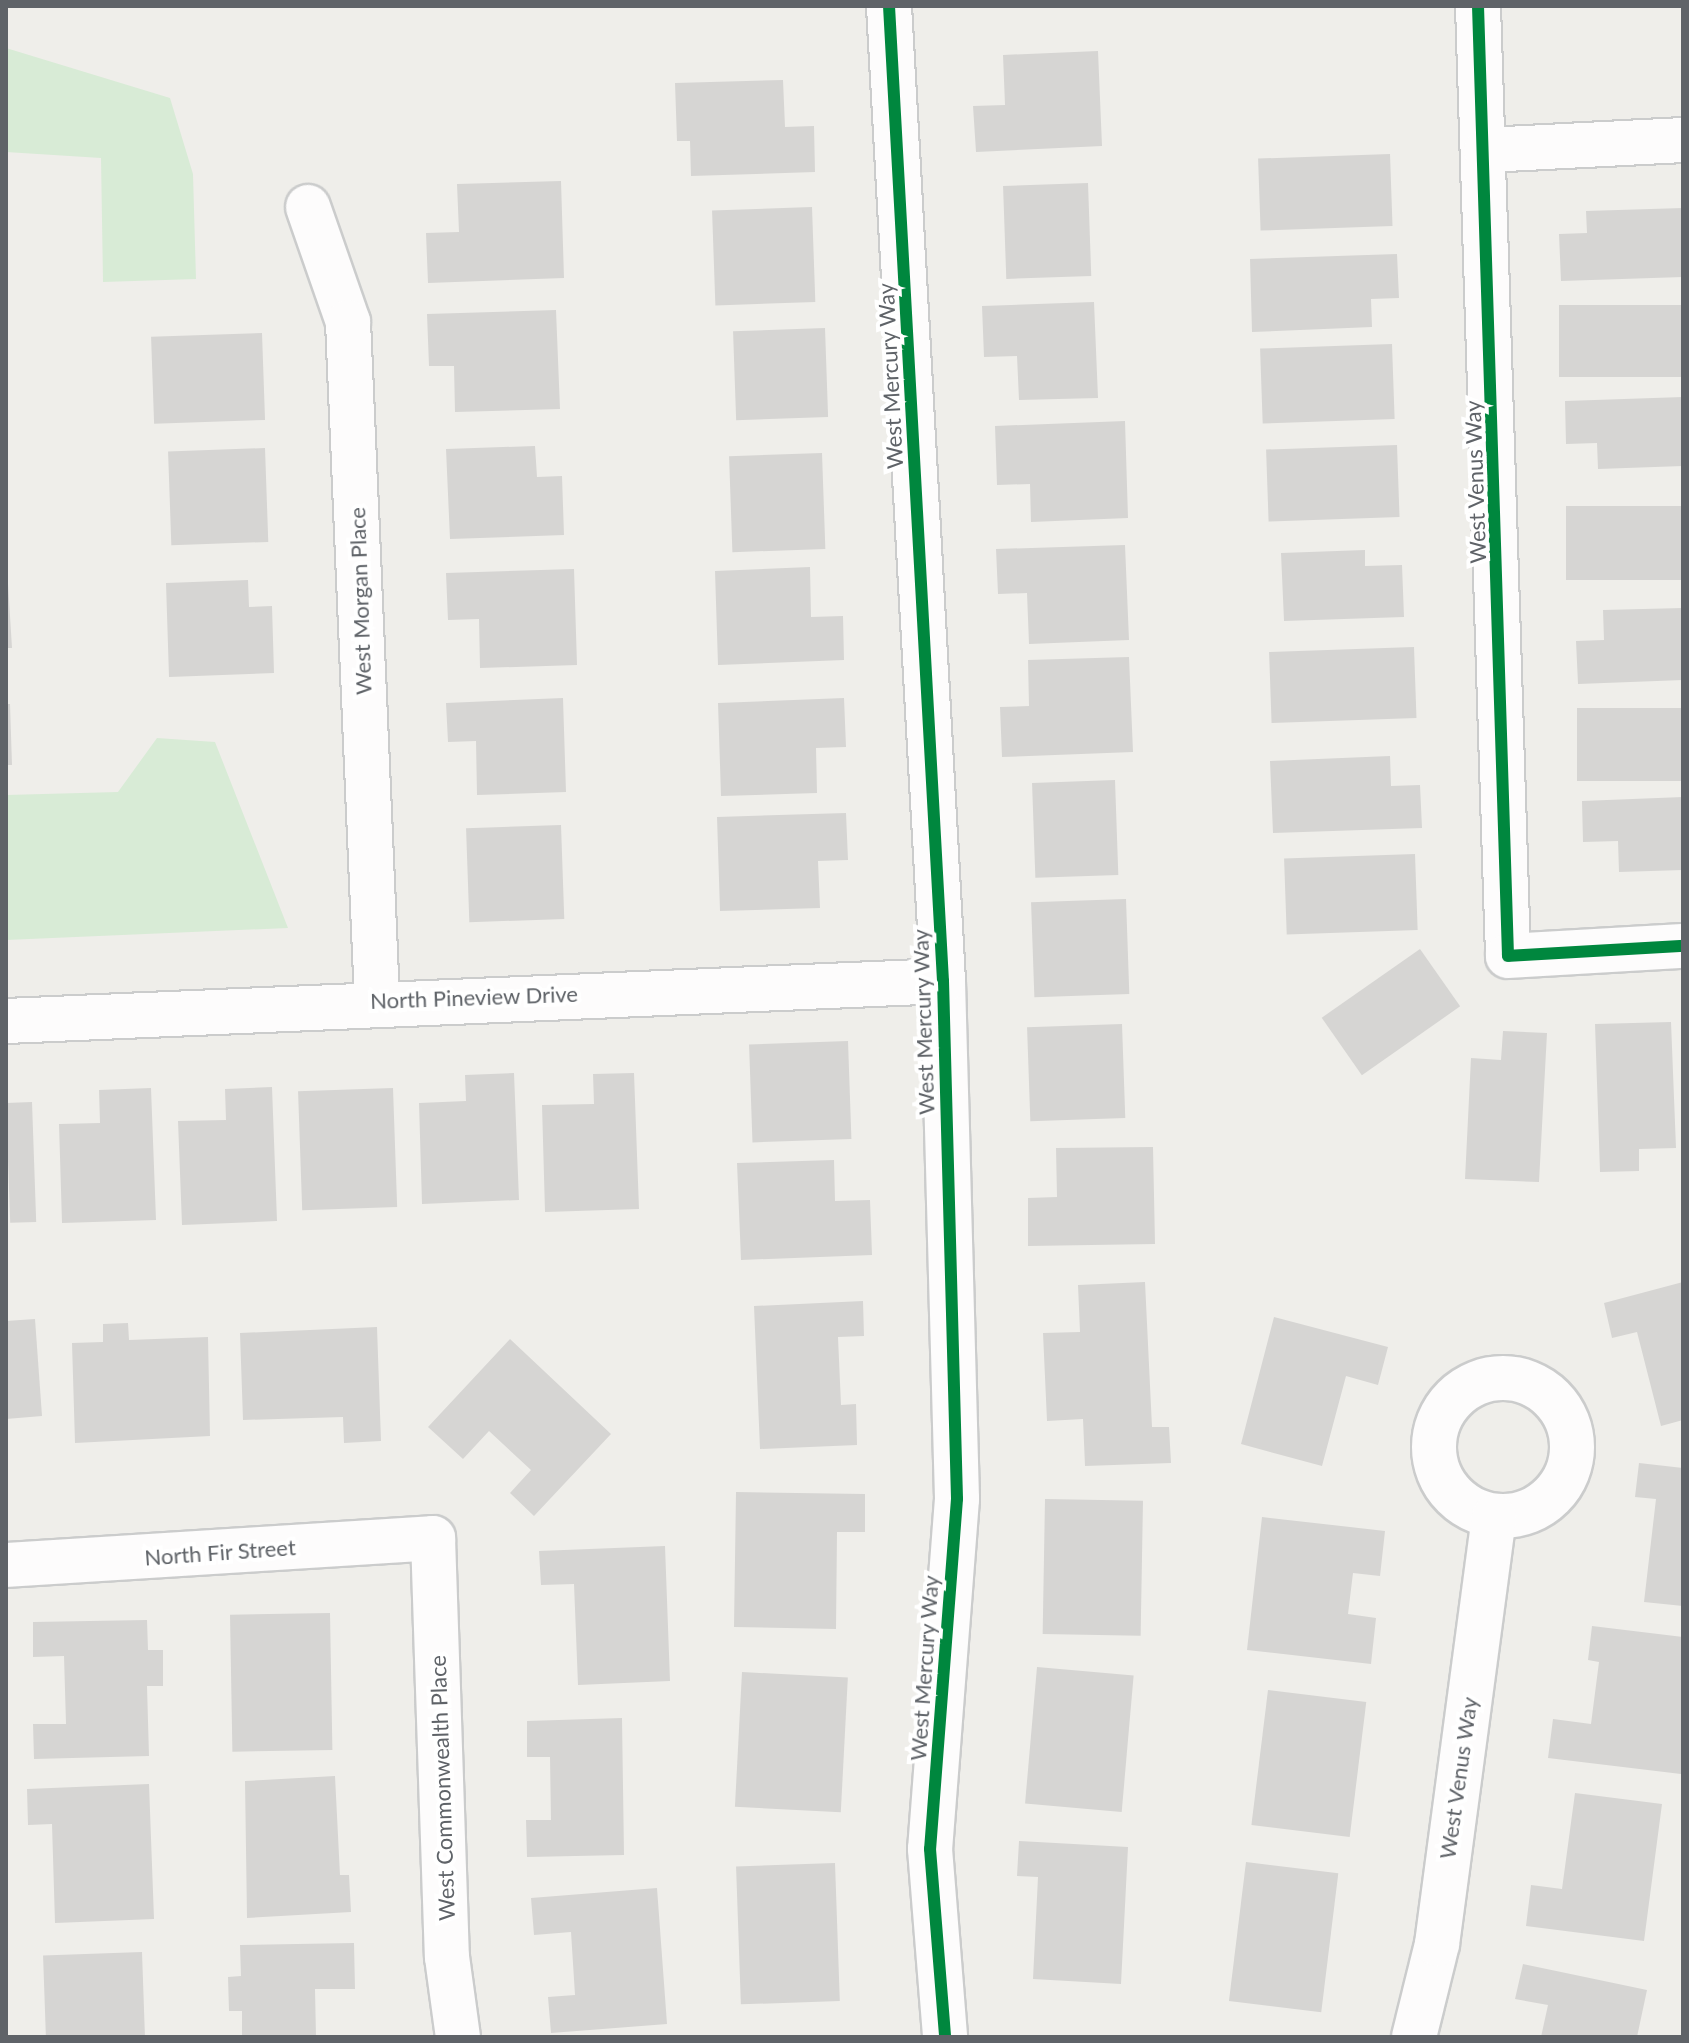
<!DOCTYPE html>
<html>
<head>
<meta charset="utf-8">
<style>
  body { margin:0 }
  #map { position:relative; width:1689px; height:2043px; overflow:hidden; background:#efeeea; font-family:Lato,sans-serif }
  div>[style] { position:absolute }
  .green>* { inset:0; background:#d8ebd6 }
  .building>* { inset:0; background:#d6d5d3; transform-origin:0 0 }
  .roads { filter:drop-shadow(2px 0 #cbcccc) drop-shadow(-2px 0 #cbcccc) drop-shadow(0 2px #cbcccc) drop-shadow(0 -2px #cbcccc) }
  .street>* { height:44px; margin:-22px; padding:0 22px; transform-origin:22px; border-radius:22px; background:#fdfcfc }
  .street>.ring { margin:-22px; padding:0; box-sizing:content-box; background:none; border:44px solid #fdfcfc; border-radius:50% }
  .cycleway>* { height:12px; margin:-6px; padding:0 6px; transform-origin:6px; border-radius:6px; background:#00873e }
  span { translate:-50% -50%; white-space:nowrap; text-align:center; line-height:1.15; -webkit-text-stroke:8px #fff; paint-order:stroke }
  .street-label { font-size:22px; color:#5f6368 }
  .frame { position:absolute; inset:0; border:8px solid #5f6368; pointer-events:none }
</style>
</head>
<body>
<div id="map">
  <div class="green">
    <i style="clip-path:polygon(6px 48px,170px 98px,193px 174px,196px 279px,103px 282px,101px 158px,6px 152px)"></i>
    <i style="clip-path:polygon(157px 738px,215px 742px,288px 928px,6px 940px,6px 795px,118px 792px)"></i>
  </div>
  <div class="building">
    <i style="clip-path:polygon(1098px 51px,1102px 146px,976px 152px,973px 106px,1005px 105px,1003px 55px)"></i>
    <i style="clip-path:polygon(783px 80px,785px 127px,814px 126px,815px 172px,691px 176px,690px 141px,677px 141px,675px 83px)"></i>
    <i style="left:1390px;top:154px;width:72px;height:132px;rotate:88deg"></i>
    <i style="clip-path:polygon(561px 181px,564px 278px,428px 283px,426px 233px,459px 232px,457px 184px)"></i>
    <i style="left:1088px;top:183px;width:93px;height:85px;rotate:88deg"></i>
    <i style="left:812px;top:207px;width:95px;height:100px;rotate:88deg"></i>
    <i style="clip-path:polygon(1683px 208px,1683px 277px,1561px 281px,1559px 234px,1587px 233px,1586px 211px)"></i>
    <i style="clip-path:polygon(1397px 254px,1399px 298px,1371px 299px,1372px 327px,1252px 332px,1250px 259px)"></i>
    <i style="clip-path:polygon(1094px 302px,1098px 398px,1019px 400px,1017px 356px,984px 357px,982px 306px)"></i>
    <i style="left:1683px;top:305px;width:72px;height:124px;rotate:90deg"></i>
    <i style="clip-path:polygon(556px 310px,560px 409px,455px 412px,454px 366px,429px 366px,427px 314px)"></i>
    <i style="left:825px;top:328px;width:89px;height:92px;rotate:88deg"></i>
    <i style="left:262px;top:333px;width:87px;height:111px;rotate:88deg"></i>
    <i style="left:1392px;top:344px;width:75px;height:132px;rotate:88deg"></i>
    <i style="clip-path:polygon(1683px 397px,1683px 466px,1598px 469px,1597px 443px,1566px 444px,1565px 401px)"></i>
    <i style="clip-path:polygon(1125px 421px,1128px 518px,1031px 522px,1030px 484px,997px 485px,995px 426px)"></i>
    <i style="left:1397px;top:445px;width:72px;height:131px;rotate:88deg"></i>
    <i style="clip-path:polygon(535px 446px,537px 477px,562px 476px,564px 535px,450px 539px,446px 449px)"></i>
    <i style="left:265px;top:448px;width:94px;height:97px;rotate:88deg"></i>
    <i style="left:822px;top:453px;width:96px;height:93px;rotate:88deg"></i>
    <i style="left:1683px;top:506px;width:74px;height:117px;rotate:90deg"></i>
    <i style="clip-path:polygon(1125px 545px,1129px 640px,1029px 644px,1027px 593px,998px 594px,996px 549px)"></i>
    <i style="clip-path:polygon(1365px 550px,1365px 566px,1402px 565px,1404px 617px,1284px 621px,1281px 553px)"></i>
    <i style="clip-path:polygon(6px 552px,12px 648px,6px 648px)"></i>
    <i style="clip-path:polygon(810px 567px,811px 617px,843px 616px,844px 660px,718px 665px,715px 571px)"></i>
    <i style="clip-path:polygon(574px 569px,577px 665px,480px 668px,479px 619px,448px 620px,446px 573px)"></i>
    <i style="clip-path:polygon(248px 580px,249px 607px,272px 606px,274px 673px,169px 677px,166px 583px)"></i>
    <i style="clip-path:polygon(1683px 608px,1683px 680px,1578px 684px,1576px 641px,1604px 640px,1603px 610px)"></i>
    <i style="left:1414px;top:647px;width:71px;height:145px;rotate:88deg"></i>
    <i style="clip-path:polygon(1129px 657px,1133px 752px,1002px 757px,1000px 707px,1029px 706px,1028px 660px)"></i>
    <i style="clip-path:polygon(563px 698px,566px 792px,477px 795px,476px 741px,448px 742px,446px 703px)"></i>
    <i style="clip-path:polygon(844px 698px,846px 747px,816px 748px,817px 793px,721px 796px,718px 703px)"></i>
    <i style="clip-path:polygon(6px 704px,10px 704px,12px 765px,6px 765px)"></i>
    <i style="left:1683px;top:708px;width:73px;height:106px;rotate:90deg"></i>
    <i style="clip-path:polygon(1390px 756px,1391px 786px,1420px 785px,1422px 828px,1273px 833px,1270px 761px)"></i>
    <i style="left:1115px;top:780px;width:95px;height:83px;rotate:88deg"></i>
    <i style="clip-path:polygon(1683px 797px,1683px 870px,1619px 872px,1618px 841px,1583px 842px,1582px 801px)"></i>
    <i style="clip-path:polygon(846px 813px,848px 860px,818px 861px,820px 908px,720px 911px,717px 817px)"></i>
    <i style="left:561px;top:825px;width:94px;height:95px;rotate:88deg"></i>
    <i style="left:1415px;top:854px;width:76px;height:131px;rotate:88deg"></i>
    <i style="left:1126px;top:899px;width:95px;height:95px;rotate:88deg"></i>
    <i style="left:1420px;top:949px;width:70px;height:120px;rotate:55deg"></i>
    <i style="clip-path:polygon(1671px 1022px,1676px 1148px,1639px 1149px,1639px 1171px,1600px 1172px,1595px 1024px)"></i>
    <i style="left:1122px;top:1024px;width:94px;height:95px;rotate:88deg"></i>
    <i style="clip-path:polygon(1503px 1031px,1547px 1033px,1539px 1182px,1465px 1179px,1471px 1058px,1501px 1060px)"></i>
    <i style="left:848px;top:1041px;width:98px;height:99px;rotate:88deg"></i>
    <i style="clip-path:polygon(514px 1073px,519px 1200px,422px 1204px,419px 1103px,466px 1101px,465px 1075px)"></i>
    <i style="clip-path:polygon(634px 1073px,639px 1209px,545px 1212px,542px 1105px,594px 1104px,593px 1074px)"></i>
    <i style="clip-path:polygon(272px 1087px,277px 1221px,182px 1225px,178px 1121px,226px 1120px,225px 1089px)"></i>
    <i style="clip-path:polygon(151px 1088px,156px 1220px,62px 1223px,59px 1124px,100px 1123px,99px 1090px)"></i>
    <i style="left:393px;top:1088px;width:119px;height:95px;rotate:88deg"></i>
    <i style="left:32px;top:1102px;width:120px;height:26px;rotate:88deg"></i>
    <i style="clip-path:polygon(1153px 1147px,1155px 1244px,1028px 1246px,1028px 1198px,1057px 1197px,1056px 1148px)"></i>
    <i style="clip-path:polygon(834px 1160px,835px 1201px,870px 1200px,872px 1255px,741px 1260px,737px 1163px)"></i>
    <i style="clip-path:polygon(1145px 1282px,1152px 1427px,1169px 1427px,1171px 1463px,1085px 1466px,1083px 1419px,1047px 1421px,1043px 1333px,1080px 1332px,1078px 1285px)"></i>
    <i style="clip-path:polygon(1683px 1282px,1683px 1420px,1661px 1426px,1637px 1332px,1612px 1338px,1604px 1303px)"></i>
    <i style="clip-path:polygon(863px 1301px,864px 1336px,838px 1337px,841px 1405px,856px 1404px,857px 1445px,760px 1449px,754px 1306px)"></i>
    <i style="clip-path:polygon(1274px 1317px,1388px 1347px,1378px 1385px,1346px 1376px,1322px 1466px,1241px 1444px)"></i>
    <i style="clip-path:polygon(35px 1319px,42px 1416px,6px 1419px,6px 1321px)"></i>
    <i style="clip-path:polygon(128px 1323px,129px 1340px,208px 1337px,210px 1436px,75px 1443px,72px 1343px,103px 1342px,103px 1324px)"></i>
    <i style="clip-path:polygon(377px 1327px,381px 1441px,344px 1443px,343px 1417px,243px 1420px,240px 1333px)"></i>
    <i style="clip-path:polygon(510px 1339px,611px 1434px,534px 1516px,510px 1493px,531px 1470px,489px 1431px,463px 1459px,428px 1427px)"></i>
    <i style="clip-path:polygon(1639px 1463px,1683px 1468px,1683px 1606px,1644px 1602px,1656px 1499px,1635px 1497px)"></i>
    <i style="clip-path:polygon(736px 1492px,865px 1494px,865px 1532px,837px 1532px,836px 1629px,734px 1627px)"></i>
    <i style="left:1045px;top:1499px;width:98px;height:135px;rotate:1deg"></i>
    <i style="clip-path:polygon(1262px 1517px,1385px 1531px,1380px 1576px,1353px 1573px,1348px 1614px,1376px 1618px,1371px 1664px,1247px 1650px)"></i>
    <i style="clip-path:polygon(665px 1546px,670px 1681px,578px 1685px,574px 1584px,541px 1585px,539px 1551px)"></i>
    <i style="left:330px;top:1613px;width:137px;height:100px;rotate:89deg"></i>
    <i style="clip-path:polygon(147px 1620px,148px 1650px,163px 1650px,163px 1686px,147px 1686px,149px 1756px,34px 1759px,33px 1724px,66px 1724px,64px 1656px,33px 1657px,33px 1622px)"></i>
    <i style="clip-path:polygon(1592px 1626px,1683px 1637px,1681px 1774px,1548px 1758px,1553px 1719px,1591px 1724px,1599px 1662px,1588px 1660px)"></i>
    <i style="left:1037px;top:1667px;width:97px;height:137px;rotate:5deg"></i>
    <i style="left:742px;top:1672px;width:106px;height:135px;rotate:3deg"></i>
    <i style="left:1268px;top:1690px;width:99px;height:136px;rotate:7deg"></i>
    <i style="clip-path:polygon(622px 1718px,624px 1855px,527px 1857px,526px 1820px,551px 1820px,550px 1757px,527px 1757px,527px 1721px)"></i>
    <i style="clip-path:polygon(335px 1776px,340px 1875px,349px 1875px,351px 1912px,247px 1918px,245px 1781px)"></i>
    <i style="clip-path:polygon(149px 1784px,154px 1919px,55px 1923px,52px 1824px,28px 1825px,27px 1789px)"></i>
    <i style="clip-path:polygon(1575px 1793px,1662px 1804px,1644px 1941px,1526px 1926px,1531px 1885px,1562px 1889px)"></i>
    <i style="clip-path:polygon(1019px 1841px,1128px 1847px,1121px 1984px,1033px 1979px,1038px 1877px,1017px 1876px)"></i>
    <i style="left:1246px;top:1862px;width:93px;height:140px;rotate:7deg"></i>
    <i style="left:835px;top:1863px;width:138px;height:99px;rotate:88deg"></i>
    <i style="clip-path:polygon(657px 1888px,667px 2024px,551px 2033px,548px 1997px,575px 1995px,571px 1932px,534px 1935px,531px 1898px)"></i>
    <i style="clip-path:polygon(354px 1943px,355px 1989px,315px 1989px,316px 2037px,242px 2037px,242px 2011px,229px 2011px,228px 1977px,241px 1976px,240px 1945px)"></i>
    <i style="left:142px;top:1952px;width:85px;height:99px;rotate:88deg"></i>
    <i style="clip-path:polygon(1523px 1964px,1647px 1990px,1637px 2037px,1541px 2037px,1548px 2005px,1515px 1999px)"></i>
  </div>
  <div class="roads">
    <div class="street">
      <i style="left:889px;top:6px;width:976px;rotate:86.83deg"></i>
      <i style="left:943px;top:981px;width:518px;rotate:88.45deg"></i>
      <i style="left:957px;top:1499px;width:351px;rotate:94.4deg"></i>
      <i style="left:930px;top:1849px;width:189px;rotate:85.4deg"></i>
      <i style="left:1478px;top:6px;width:950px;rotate:88.19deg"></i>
      <i style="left:1508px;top:956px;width:175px;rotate:-3.3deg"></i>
      <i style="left:1486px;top:150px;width:197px;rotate:-2.9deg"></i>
      <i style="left:308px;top:207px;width:122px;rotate:70.8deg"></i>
      <i style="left:348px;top:322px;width:680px;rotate:87.55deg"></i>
      <i style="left:6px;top:1021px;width:938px;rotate:-2.44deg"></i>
      <i class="ring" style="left:1434px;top:1378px;width:94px;height:94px"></i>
      <i style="left:6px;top:1565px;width:428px;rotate:-3.6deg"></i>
      <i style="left:433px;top:1538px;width:419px;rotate:88.1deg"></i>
      <i style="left:447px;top:1957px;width:81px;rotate:82.2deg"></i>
      <i style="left:1414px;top:2037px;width:96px;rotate:-76.1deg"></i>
      <i style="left:1437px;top:1944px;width:431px;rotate:-82.4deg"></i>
    </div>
  </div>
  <div class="cycleway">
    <i style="left:889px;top:6px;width:976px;rotate:86.83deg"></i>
    <i style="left:943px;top:981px;width:518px;rotate:88.45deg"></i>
    <i style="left:957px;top:1499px;width:351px;rotate:94.4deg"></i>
    <i style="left:930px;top:1849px;width:189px;rotate:85.4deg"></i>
    <i style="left:1478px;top:6px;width:950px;rotate:88.19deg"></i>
    <i style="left:1508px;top:956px;width:175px;rotate:-3.3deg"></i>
  </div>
  <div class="street-label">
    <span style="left:890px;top:376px;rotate:-93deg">West Mercury Way</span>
    <span style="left:1475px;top:482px;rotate:-92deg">West Venus Way</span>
    <span style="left:360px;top:601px;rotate:-92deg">West Morgan Place</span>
    <span style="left:474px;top:997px;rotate:-2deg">North Pineview Drive</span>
    <span style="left:923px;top:1022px;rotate:-92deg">West Mercury Way</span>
    <span style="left:220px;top:1552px;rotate:-4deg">North Fir Street</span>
    <span style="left:924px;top:1668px;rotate:-86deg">West Mercury Way</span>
    <span style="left:1458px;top:1778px;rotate:-82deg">West Venus Way</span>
    <span style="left:442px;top:1788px;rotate:-92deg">West Commonwealth Place</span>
  </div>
  <div class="frame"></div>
</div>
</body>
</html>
